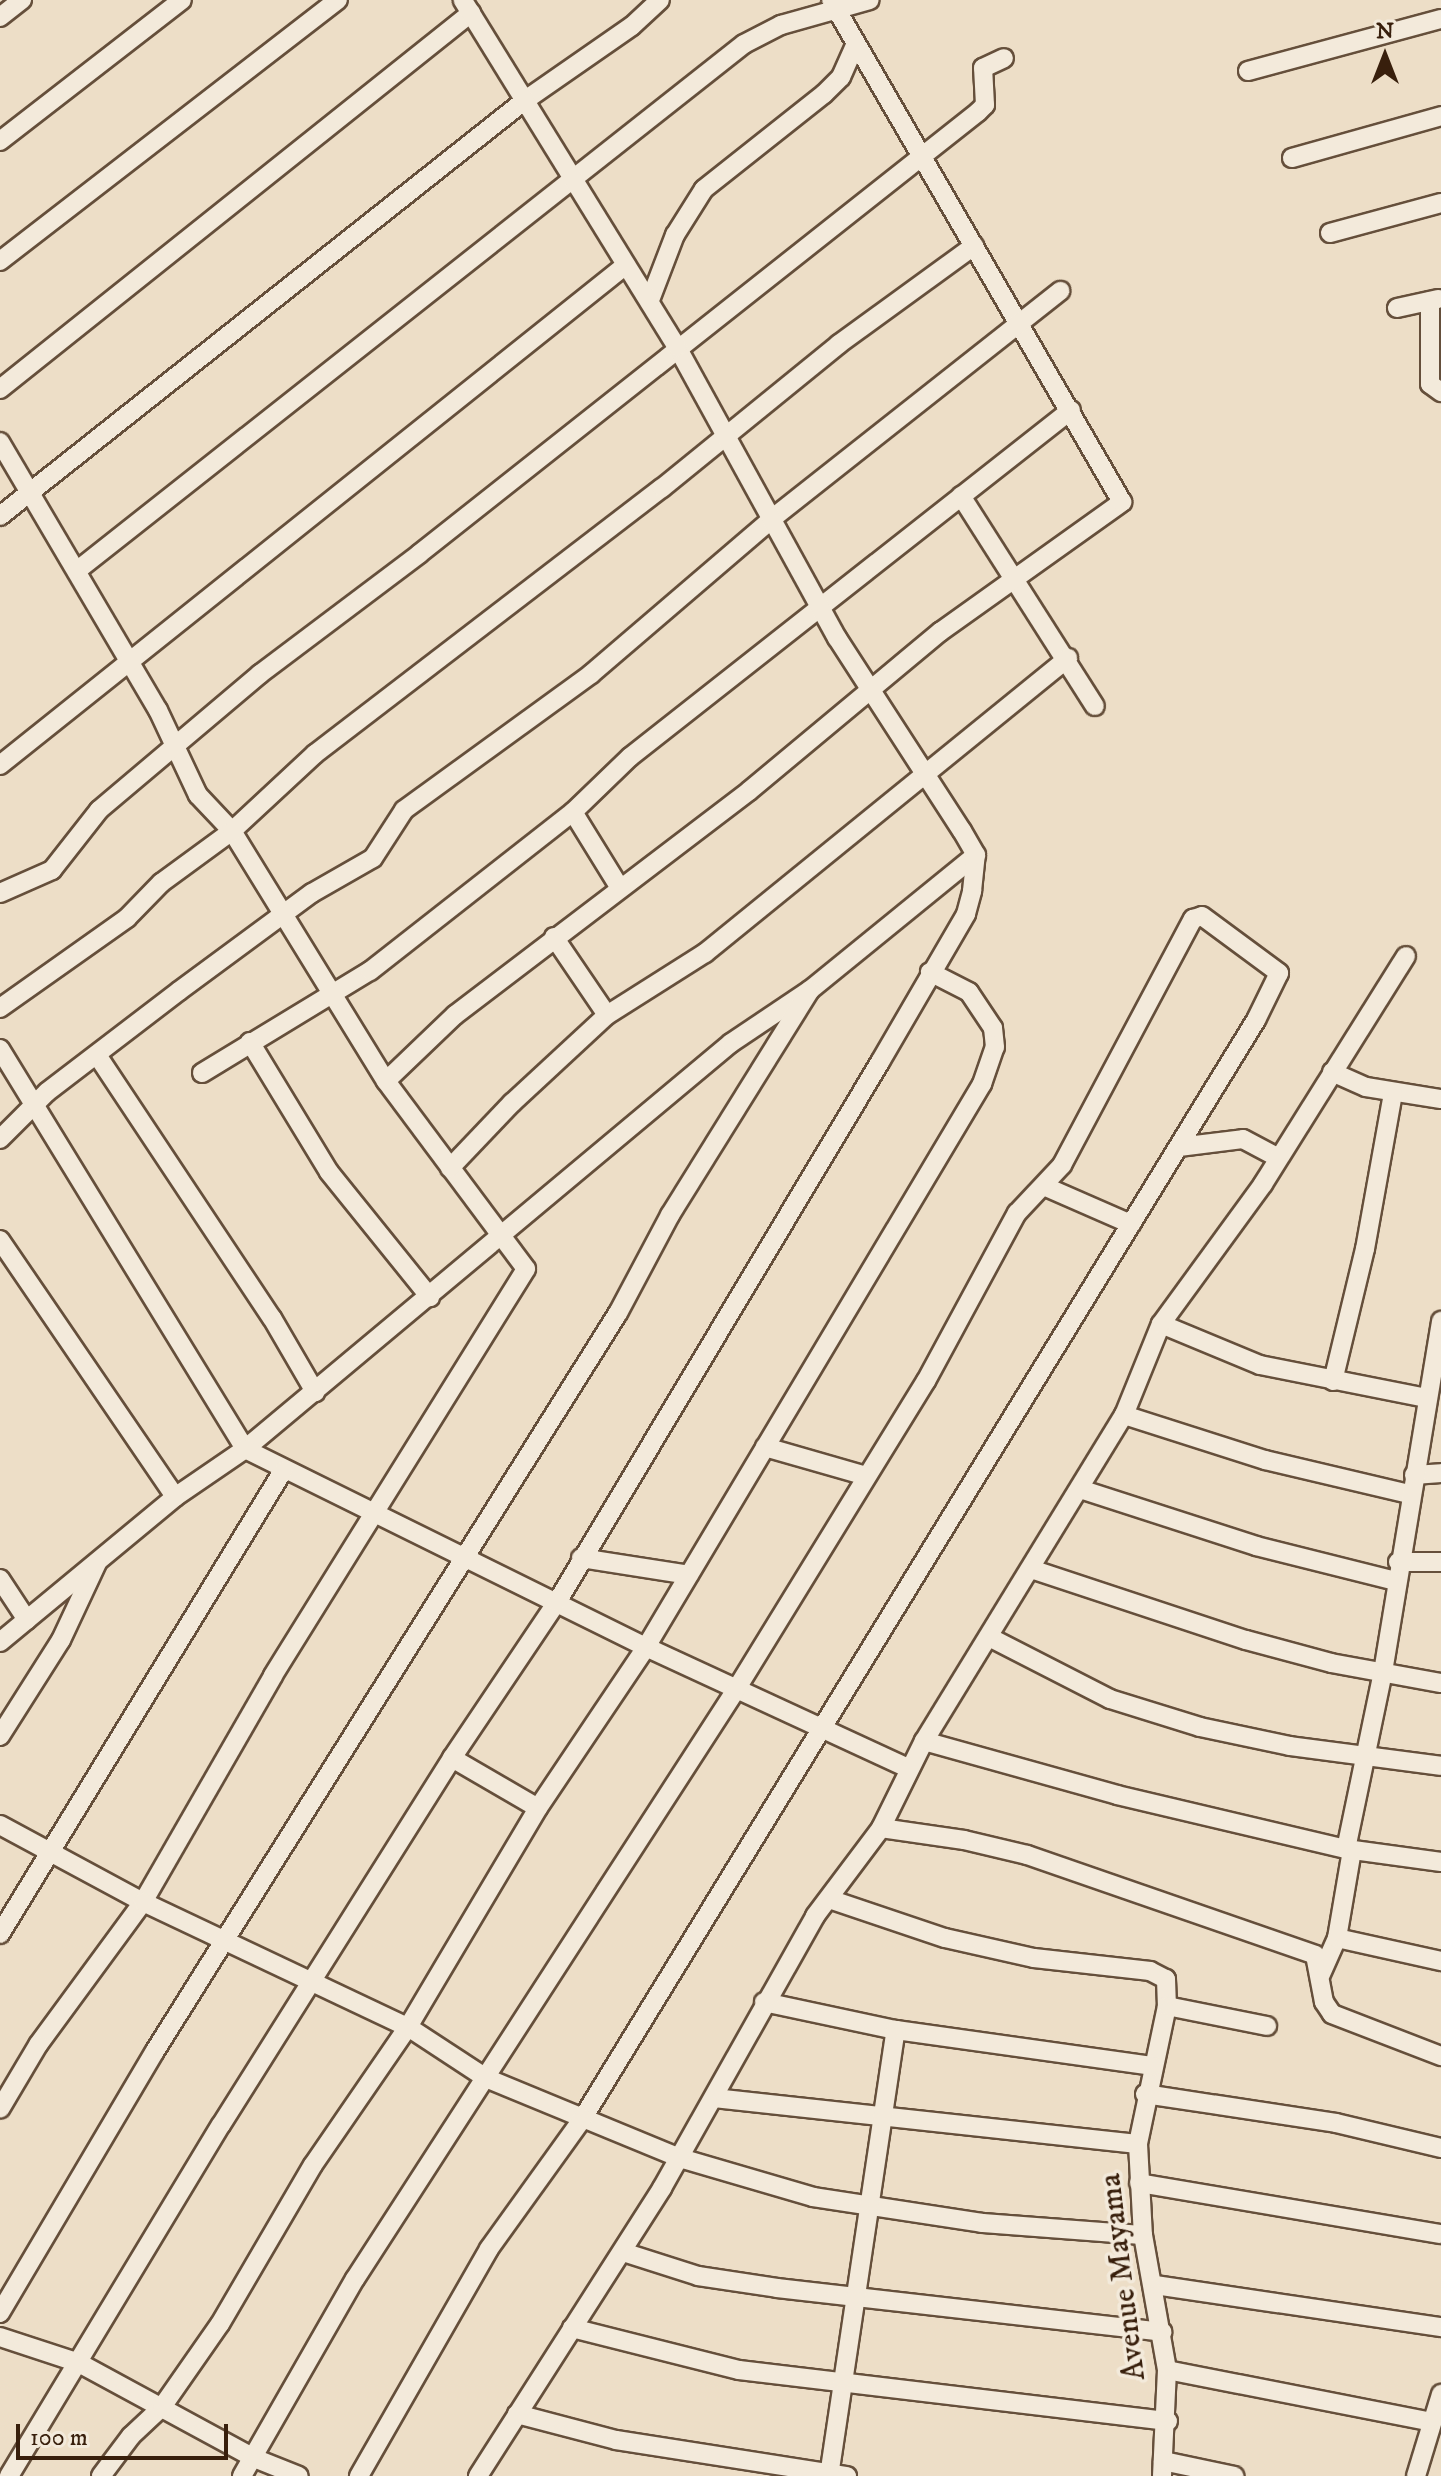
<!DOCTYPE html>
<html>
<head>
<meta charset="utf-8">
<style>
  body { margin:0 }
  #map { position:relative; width:1441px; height:2476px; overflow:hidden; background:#eddec7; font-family:"IM FELL DW Pica",serif }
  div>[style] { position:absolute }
  .roads { filter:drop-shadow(2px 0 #654f3b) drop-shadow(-2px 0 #654f3b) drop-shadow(0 2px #654f3b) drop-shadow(0 -2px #654f3b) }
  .minor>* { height:18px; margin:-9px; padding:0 9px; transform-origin:9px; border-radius:9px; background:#f3eadb }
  span { translate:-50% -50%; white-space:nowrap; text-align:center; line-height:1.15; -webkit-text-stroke:7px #f3eadb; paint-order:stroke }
  .street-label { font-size:32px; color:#381f0c }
  .north { position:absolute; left:1345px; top:16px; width:80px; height:80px; -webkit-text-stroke:6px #f3eadb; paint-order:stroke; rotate:0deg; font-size:22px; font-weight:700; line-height:32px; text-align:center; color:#381f0c }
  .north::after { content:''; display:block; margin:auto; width:28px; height:36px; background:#381f0c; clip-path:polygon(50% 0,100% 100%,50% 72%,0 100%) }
  .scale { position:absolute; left:16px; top:2424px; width:212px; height:36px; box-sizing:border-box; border:4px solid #381f0c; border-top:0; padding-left:10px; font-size:24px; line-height:28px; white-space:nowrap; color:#381f0c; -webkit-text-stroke:6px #f3eadb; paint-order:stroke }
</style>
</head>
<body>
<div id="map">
  <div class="roads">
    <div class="minor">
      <i style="left:0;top:17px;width:28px;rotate:-38deg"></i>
      <i style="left:1248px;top:71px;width:200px;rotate:-15.1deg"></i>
      <i style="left:0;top:141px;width:230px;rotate:-37.8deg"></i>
      <i style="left:1292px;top:158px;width:155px;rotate:-15.7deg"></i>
      <i style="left:1330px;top:233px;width:115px;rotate:-15.1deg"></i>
      <i style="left:0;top:261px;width:427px;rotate:-37.7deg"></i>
      <i style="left:650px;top:300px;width:70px;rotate:-69deg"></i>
      <i style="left:675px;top:235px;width:54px;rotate:-57.8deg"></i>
      <i style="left:704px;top:189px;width:153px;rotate:-38.4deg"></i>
      <i style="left:824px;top:94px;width:24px;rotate:-45deg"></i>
      <i style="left:841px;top:77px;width:34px;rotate:-66deg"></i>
      <i style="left:1430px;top:301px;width:83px;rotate:90deg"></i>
      <i style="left:1430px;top:384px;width:14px;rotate:36deg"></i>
      <i style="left:1397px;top:308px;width:42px;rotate:-12.4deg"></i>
      <i style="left:0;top:389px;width:603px;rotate:-38.6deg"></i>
      <i style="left:0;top:442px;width:311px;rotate:59.5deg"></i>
      <i style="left:158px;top:710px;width:94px;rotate:64.8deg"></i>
      <i style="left:198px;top:795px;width:50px;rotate:46.6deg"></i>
      <i style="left:232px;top:831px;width:294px;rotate:58.4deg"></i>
      <i style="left:386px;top:1081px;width:234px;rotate:53.3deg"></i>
      <i style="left:526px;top:1269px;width:479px;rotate:121.9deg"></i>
      <i style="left:273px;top:1676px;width:261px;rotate:119.9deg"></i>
      <i style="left:143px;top:1902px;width:177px;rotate:126.3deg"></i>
      <i style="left:38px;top:2045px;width:74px;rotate:120.7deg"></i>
      <i style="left:961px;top:496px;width:249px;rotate:57.5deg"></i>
      <i style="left:0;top:516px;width:668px;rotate:-38.38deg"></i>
      <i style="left:524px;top:101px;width:131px;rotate:-34.8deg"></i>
      <i style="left:632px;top:26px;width:38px;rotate:-43deg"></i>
      <i style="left:79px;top:569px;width:847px;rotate:-38.29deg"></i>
      <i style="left:744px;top:44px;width:42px;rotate:-27.2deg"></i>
      <i style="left:781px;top:25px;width:92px;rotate:-15.7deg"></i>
      <i style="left:0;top:765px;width:801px;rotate:-38.62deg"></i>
      <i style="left:573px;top:812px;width:89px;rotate:58.3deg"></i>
      <i style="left:0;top:893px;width:57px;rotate:-23.9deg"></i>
      <i style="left:52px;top:870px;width:76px;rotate:-51.9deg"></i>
      <i style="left:99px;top:810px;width:211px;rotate:-40.2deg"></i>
      <i style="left:260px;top:674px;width:199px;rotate:-37deg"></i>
      <i style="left:419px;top:554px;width:713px;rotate:-38.33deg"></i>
      <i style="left:978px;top:112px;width:10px;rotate:-45deg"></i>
      <i style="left:985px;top:105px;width:37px;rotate:-93deg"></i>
      <i style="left:983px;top:68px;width:23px;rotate:-25deg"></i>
      <i style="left:554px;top:937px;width:94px;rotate:55.8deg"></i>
      <i style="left:0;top:1008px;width:156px;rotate:-35.3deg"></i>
      <i style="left:127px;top:918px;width:49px;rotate:-45.8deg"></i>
      <i style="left:161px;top:883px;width:88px;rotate:-36.2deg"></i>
      <i style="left:232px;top:831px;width:113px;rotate:-42.9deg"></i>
      <i style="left:315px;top:754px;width:437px;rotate:-37.5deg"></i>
      <i style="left:662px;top:488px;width:228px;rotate:-39.1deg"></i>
      <i style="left:839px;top:344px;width:167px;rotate:-36deg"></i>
      <i style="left:250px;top:1042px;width:152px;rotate:58.7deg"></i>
      <i style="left:329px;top:1172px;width:161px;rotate:51.1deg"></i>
      <i style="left:0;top:1049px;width:469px;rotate:58.5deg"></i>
      <i style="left:245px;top:1449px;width:633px;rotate:-39.88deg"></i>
      <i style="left:731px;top:1043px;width:95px;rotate:-33.9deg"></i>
      <i style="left:810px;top:990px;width:214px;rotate:-39.1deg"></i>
      <i style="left:97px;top:1055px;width:316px;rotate:56.4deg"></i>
      <i style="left:272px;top:1318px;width:86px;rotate:59.8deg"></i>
      <i style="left:1332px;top:1072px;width:37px;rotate:24deg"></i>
      <i style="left:1366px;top:1087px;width:76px;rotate:9.1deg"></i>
      <i style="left:202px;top:1073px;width:197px;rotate:-31.3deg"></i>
      <i style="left:370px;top:971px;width:258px;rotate:-38.1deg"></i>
      <i style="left:573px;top:812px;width:79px;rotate:-44deg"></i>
      <i style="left:630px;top:757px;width:561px;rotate:-38.2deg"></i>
      <i style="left:386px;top:1081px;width:95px;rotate:-43.7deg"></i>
      <i style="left:455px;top:1015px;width:370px;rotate:-37.3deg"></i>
      <i style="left:749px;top:791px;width:249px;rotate:-39.8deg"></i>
      <i style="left:940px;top:632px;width:224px;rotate:-35.5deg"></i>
      <i style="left:1122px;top:502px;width:580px;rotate:-120.1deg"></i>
      <i style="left:0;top:1139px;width:66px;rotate:-45deg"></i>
      <i style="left:47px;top:1092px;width:166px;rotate:-37.4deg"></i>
      <i style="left:179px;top:991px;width:165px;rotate:-36.4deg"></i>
      <i style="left:312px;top:893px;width:70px;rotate:-29.8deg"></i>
      <i style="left:373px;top:858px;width:57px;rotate:-57.1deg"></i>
      <i style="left:404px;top:810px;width:231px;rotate:-36deg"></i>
      <i style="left:591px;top:674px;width:241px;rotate:-40.6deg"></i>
      <i style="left:774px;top:517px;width:365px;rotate:-38.3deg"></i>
      <i style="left:1179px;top:1147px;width:64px;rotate:-7.1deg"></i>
      <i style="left:1243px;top:1139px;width:40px;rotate:28deg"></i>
      <i style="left:450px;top:1168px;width:90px;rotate:-46.4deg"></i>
      <i style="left:512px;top:1103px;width:129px;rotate:-42.8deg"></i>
      <i style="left:607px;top:1015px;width:116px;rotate:-32.3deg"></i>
      <i style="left:705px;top:953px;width:468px;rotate:-39.1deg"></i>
      <i style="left:1044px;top:1186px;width:95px;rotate:23.6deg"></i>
      <i style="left:0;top:1240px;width:311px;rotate:55.7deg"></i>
      <i style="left:1161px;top:1324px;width:107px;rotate:22.5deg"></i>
      <i style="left:1260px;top:1365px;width:169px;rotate:11.2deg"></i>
      <i style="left:1333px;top:1381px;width:136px;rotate:-76.4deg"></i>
      <i style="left:1365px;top:1249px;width:158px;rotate:-79.8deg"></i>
      <i style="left:1124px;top:1415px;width:148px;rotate:17.7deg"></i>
      <i style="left:1265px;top:1460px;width:148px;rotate:13.3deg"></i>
      <i style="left:765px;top:1447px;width:105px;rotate:16deg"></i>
      <i style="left:1414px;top:1475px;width:27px;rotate:-4deg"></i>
      <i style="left:1080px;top:1489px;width:185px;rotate:17.9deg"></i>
      <i style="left:1256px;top:1546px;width:143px;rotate:14.1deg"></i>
      <i style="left:581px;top:1558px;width:109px;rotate:8.9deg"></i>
      <i style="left:1398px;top:1562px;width:43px"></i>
      <i style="left:1031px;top:1569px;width:226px;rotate:18.3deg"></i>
      <i style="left:1246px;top:1640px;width:88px;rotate:15.1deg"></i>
      <i style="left:1331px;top:1663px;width:112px;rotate:10.3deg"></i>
      <i style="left:0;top:1579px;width:49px;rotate:56.6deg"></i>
      <i style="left:989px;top:1637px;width:136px;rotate:27.1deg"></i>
      <i style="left:1110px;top:1699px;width:94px;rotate:17.3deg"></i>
      <i style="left:1200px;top:1727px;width:92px;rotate:11.9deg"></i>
      <i style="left:1290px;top:1746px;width:152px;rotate:7.5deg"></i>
      <i style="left:0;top:1642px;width:227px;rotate:-39.6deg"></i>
      <i style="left:175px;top:1497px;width:85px;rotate:-34.4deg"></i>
      <i style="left:245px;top:1449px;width:447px;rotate:26.3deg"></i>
      <i style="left:646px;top:1647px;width:289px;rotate:24.8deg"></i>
      <i style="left:0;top:1736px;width:114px;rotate:-57.6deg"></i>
      <i style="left:61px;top:1640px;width:85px;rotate:-64.9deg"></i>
      <i style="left:924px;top:1741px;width:200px;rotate:15.6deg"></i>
      <i style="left:1117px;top:1795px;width:235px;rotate:13.3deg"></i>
      <i style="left:1346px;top:1849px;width:96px;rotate:7.8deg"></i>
      <i style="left:452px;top:1758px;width:99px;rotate:30.2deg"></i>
      <i style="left:0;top:1825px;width:162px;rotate:28.3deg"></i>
      <i style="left:143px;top:1902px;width:293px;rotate:25.3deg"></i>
      <i style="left:408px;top:2027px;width:93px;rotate:33.2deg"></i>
      <i style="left:486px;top:2078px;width:210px;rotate:22.4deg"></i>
      <i style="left:680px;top:2158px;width:139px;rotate:16.3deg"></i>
      <i style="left:813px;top:2197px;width:171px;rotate:8.7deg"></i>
      <i style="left:982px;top:2223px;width:161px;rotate:4.3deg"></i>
      <i style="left:881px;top:1828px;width:84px;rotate:8.2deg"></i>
      <i style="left:964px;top:1840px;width:65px;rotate:13.4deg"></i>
      <i style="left:1027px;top:1855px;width:305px;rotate:19.1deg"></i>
      <i style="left:1315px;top:1955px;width:48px;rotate:79.2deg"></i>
      <i style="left:1324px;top:2002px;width:14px;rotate:56deg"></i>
      <i style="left:1332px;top:2014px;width:117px;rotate:21.1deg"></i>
      <i style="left:1346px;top:1849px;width:181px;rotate:-78.2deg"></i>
      <i style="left:1383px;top:1672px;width:356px;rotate:-80.6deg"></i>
      <i style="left:829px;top:1899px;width:122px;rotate:18.6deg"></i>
      <i style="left:945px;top:1938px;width:91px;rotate:12.7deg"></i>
      <i style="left:1034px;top:1958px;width:117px;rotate:6.4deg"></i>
      <i style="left:1150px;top:1971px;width:18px;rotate:27deg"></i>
      <i style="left:1166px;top:1979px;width:27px;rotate:88deg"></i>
      <i style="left:1167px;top:2006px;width:141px;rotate:101.9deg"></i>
      <i style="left:1138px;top:2144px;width:91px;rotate:86.9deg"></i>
      <i style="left:1143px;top:2235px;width:137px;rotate:79.9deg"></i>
      <i style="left:1167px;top:2370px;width:106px;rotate:92.7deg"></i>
      <i style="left:0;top:1934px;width:543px;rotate:-58.57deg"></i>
      <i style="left:1337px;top:1938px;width:107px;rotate:12.5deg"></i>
      <i style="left:1321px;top:1974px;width:39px;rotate:-66deg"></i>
      <i style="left:1337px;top:1938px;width:89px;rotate:-80.3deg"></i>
      <i style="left:764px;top:2002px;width:135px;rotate:12deg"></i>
      <i style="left:896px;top:2030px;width:260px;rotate:8deg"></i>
      <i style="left:1167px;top:2006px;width:102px;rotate:11.3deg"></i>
      <i style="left:1145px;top:2094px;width:193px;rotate:8.6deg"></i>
      <i style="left:1336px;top:2123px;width:108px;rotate:13.4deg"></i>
      <i style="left:714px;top:2098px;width:426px;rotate:6.2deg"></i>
      <i style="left:1139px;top:2183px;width:306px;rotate:9.6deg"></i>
      <i style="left:623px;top:2252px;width:79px;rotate:17.7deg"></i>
      <i style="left:698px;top:2276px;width:80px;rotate:8.6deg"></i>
      <i style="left:777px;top:2288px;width:388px;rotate:6.5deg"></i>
      <i style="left:1155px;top:2285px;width:289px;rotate:8.4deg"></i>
      <i style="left:0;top:2313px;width:304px;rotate:-59.4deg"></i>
      <i style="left:155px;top:2051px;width:871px;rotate:-57.9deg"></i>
      <i style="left:618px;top:1313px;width:111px;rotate:-62deg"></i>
      <i style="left:670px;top:1215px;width:265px;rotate:-58.1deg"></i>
      <i style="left:572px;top:2328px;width:172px;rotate:14.1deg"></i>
      <i style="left:739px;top:2370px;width:432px;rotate:6.8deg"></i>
      <i style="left:0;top:2337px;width:83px;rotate:18.2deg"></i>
      <i style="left:79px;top:2363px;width:199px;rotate:28.5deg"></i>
      <i style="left:254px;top:2458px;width:48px;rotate:21.8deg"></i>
      <i style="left:1167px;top:2370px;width:269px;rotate:11.1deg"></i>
      <i style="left:517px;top:2414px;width:102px;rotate:14.7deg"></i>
      <i style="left:616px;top:2440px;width:234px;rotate:8.9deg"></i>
      <i style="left:1163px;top:2461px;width:73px;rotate:11.9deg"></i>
      <i style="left:9px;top:2476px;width:410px;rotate:-58.9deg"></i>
      <i style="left:221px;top:2125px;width:434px;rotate:-57.8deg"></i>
      <i style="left:452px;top:1758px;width:188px;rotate:-56.1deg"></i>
      <i style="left:557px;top:1602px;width:629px;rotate:-59.11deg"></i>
      <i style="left:880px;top:1062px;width:171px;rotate:-59.8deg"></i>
      <i style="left:966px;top:914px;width:24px;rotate:-75deg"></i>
      <i style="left:972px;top:891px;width:36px;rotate:-84deg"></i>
      <i style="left:976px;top:855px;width:28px;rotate:-120deg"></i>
      <i style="left:962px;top:831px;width:230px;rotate:-122.9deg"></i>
      <i style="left:837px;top:638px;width:332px;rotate:-118.8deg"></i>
      <i style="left:677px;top:347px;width:408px;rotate:-121.7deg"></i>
      <i style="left:101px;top:2476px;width:50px;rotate:-53.1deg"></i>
      <i style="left:131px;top:2436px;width:42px;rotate:-43.1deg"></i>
      <i style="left:162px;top:2407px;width:101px;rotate:-55.1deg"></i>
      <i style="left:220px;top:2324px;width:184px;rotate:-59.7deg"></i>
      <i style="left:313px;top:2165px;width:168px;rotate:-55.5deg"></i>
      <i style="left:408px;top:2027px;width:255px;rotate:-59.3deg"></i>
      <i style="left:538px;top:1808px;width:194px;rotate:-56.1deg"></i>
      <i style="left:646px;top:1647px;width:656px;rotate:-59.17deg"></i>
      <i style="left:982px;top:1084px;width:39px;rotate:-71deg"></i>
      <i style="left:995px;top:1047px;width:19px;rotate:-96deg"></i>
      <i style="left:993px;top:1028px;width:43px;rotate:-123.7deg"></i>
      <i style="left:969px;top:992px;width:44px;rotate:-152.9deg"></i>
      <i style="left:242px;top:2476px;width:227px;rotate:-60.2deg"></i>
      <i style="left:355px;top:2279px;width:704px;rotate:-57.12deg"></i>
      <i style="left:737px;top:1688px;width:361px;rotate:-58.4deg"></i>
      <i style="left:926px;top:1381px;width:191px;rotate:-61.6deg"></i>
      <i style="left:1017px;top:1213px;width:66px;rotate:-46.8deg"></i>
      <i style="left:1062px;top:1165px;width:279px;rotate:-62deg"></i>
      <i style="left:1193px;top:919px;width:9px;rotate:-18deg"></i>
      <i style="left:1202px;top:916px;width:96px;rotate:36.5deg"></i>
      <i style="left:1279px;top:973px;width:52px;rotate:116.1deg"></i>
      <i style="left:1256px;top:1020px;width:1288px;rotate:121.51deg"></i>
      <i style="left:583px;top:2118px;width:161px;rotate:125.7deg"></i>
      <i style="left:489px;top:2249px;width:262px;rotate:119.8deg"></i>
      <i style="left:478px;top:2476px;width:342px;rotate:-57.4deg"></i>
      <i style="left:662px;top:2188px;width:312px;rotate:-60.6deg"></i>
      <i style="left:815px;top:1916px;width:110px;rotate:-53.1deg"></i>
      <i style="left:881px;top:1828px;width:97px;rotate:-63.7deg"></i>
      <i style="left:924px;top:1741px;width:382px;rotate:-58.5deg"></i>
      <i style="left:1124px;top:1415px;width:98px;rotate:-67.9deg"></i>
      <i style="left:1161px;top:1324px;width:173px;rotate:-53.9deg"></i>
      <i style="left:1263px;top:1184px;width:269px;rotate:-57.9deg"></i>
      <i style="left:829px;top:2476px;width:451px;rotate:-81.5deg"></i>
      <i style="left:1416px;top:2476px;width:86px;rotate:-73deg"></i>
    </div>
  </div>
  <div class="street-label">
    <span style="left:1123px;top:2277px;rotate:-97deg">Avenue Mayama</span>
  </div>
  <div class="north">N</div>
  <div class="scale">100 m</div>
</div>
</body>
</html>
